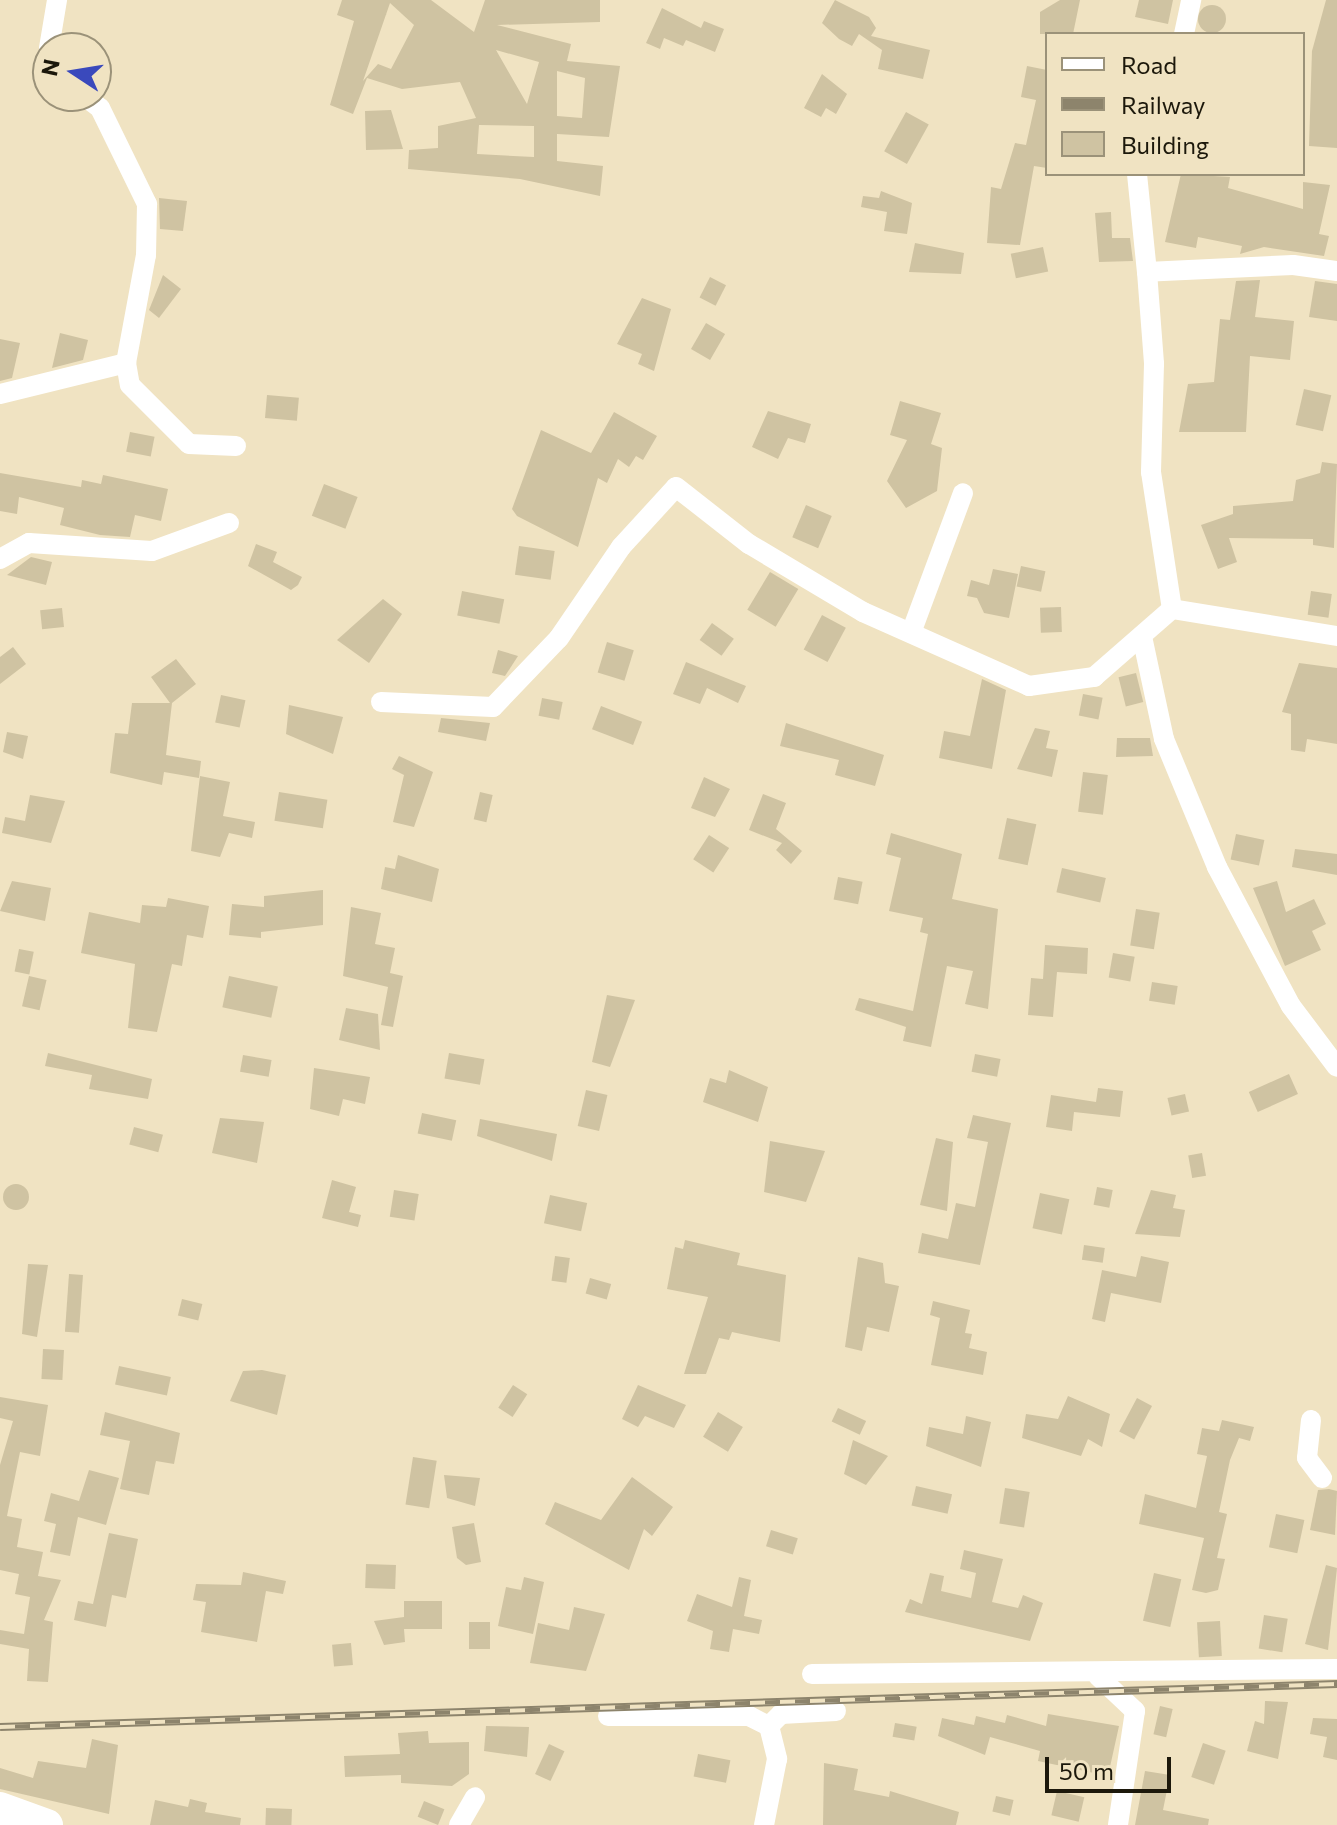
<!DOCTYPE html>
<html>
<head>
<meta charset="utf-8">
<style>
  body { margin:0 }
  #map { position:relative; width:1337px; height:1825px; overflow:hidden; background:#f0e3c2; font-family:Commissioner,sans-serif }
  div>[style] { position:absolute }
  .building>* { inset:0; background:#cfc3a2; transform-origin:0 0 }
  .round { border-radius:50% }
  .minor>* { height:20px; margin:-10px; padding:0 10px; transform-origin:10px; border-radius:10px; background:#fff }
  .primary>* { height:32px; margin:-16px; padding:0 16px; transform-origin:16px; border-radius:16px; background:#fff }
  .rail>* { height:8px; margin-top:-4px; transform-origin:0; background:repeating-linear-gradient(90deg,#f0e3c2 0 15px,#8d846c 0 30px); box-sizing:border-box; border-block:2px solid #8d846c }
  span { translate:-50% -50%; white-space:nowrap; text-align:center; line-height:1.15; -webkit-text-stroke:7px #f0e3c2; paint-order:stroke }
  .legend { position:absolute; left:1045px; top:32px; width:260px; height:144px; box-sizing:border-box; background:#f0e3c2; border:2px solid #9b9279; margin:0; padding:10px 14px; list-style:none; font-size:24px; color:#1c180b }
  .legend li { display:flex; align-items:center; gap:16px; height:40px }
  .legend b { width:40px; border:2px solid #9b9279 }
  .north { position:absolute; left:32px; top:32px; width:80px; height:80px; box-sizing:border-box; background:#f0e3c2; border:2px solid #9b9279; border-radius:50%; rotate:282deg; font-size:22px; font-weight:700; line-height:32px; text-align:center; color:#1c180b }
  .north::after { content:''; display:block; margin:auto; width:28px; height:36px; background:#3a49bc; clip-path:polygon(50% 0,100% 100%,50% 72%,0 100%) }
  .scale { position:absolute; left:1045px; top:1757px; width:126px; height:36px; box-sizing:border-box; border:4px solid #1c180b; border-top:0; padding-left:10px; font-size:24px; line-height:28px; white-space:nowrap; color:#1c180b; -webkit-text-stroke:6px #f0e3c2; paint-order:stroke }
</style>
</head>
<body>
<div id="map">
  <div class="building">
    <i style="clip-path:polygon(evenodd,342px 0,431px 0,474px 32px,485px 0,600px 0,600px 22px,497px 25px,571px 44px,567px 61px,620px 66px,609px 137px,557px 134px,557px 161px,603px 166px,600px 196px,520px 179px,408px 169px,409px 150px,438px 148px,438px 126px,476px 118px,460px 82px,402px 89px,367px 78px,353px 114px,330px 105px,354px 21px,337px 15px,342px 0,390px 3px,414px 25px,391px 69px,378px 64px,363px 81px,390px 3px,342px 0,496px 50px,539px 62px,527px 104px,496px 50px,342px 0,557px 71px,585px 78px,582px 118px,557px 116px,557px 71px,342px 0,479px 125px,534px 126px,534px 157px,477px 154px,479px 125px)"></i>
    <i style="clip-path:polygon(835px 0,869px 17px,876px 28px,871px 36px,930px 50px,923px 79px,878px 69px,882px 50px,859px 34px,852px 46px,839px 39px,822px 23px)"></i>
    <i style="clip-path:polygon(1060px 0,1080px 0,1073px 34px,1040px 34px,1040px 12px)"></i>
    <i style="clip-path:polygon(1139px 0,1173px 0,1168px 24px,1135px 17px)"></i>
    <i style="clip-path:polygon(1326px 0,1337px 0,1337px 148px,1309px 146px,1312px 51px)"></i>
    <i class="round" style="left:1198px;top:5px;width:28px;height:28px"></i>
    <i style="clip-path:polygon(662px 8px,701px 28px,704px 21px,724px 29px,715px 52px,686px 40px,683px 46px,664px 38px,660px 49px,646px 43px)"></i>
    <i style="clip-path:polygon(1027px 66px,1047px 70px,1047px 168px,1034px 166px,1020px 245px,987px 243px,991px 187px,1001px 189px,1015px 143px,1026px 145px,1036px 100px,1021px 97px)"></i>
    <i style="clip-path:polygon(822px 74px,847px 94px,836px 114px,826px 108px,821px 117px,804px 108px)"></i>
    <i style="clip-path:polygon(391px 110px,403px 149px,366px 150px,365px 111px)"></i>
    <i style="left:906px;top:112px;width:26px;height:45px;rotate:29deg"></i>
    <i style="clip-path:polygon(1181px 174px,1230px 177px,1228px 188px,1303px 209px,1303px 182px,1330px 185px,1319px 234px,1329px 236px,1324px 256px,1264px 247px,1240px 254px,1242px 246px,1198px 237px,1196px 248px,1165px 242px)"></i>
    <i style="clip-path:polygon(881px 191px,912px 203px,907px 234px,884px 231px,887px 212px,861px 207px,863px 196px,879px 198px)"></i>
    <i style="clip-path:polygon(159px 198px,187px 201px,183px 231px,160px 229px)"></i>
    <i style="clip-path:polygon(1111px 212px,1112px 238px,1130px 238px,1133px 261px,1099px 262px,1095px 213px)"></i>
    <i style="clip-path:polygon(915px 243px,964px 253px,961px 274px,909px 272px)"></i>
    <i style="left:1043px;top:247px;width:25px;height:33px;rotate:78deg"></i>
    <i style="clip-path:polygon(163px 275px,181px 289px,159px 318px,149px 310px)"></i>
    <i style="left:710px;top:277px;width:18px;height:23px;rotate:27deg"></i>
    <i style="clip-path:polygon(1260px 280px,1255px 317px,1294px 321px,1290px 360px,1250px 356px,1246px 432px,1179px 432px,1188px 384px,1214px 382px,1220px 319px,1230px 320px,1236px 281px)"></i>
    <i style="clip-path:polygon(1315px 281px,1337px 284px,1337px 321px,1309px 317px)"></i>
    <i style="clip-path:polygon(642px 298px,671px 309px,654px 371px,638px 364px,642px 354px,617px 344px)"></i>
    <i style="left:706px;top:323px;width:22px;height:30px;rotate:30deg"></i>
    <i style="clip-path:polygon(60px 333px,88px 340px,83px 360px,52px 368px)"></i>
    <i style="clip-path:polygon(0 339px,20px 343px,12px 378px,0 381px)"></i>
    <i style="left:1304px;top:389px;width:28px;height:37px;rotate:13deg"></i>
    <i style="left:267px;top:395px;width:32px;height:23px;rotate:5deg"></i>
    <i style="clip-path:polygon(900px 401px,941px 413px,931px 444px,942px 448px,937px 491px,906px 508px,887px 481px,907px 440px,890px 435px)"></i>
    <i style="clip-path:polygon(768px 411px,811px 424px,805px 443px,788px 438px,778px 459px,752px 447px)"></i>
    <i style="clip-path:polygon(614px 412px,657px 436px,643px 460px,636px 456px,629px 467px,618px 459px,607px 483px,598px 478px,578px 547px,517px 516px,512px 509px,541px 430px,591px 453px)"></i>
    <i style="left:130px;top:432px;width:25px;height:20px;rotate:11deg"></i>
    <i style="clip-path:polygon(1322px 462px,1337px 464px,1334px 548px,1313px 545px,1313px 539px,1229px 538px,1237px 562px,1218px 569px,1201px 525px,1233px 514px,1233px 506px,1293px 501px,1296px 480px,1320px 473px)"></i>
    <i style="clip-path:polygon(0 473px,81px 487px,82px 480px,101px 484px,103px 475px,168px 489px,161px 521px,135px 515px,130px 537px,100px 535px,60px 525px,64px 508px,19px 497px,17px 514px,0 511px)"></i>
    <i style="left:324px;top:484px;width:36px;height:34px;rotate:21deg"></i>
    <i style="left:806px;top:505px;width:28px;height:35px;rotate:23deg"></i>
    <i style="clip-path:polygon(256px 544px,277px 552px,273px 562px,302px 577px,298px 585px,291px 590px,248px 566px)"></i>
    <i style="left:519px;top:546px;width:36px;height:29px;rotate:8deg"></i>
    <i style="clip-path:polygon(31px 557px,52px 562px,46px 585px,7px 575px)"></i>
    <i style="left:1021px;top:566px;width:25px;height:21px;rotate:12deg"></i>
    <i style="clip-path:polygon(993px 569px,1018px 574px,1009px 618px,984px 613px,977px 598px,967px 596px,971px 580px,989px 585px)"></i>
    <i style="left:770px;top:572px;width:33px;height:44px;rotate:31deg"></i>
    <i style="left:462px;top:591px;width:43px;height:25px;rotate:11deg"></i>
    <i style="left:1311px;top:591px;width:21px;height:24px;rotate:8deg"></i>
    <i style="clip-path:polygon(383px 599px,402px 614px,369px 663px,337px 640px)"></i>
    <i style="left:1061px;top:607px;width:25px;height:21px;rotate:88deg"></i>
    <i style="left:62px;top:608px;width:19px;height:22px;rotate:84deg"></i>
    <i style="left:822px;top:615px;width:27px;height:39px;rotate:28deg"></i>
    <i style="left:712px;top:623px;width:27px;height:21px;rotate:36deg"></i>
    <i style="left:607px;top:642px;width:28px;height:32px;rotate:17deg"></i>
    <i style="clip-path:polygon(13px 647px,26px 664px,0 684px,0 657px)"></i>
    <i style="clip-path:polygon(498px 650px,518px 656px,505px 676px,492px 673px)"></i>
    <i style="clip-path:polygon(176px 659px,196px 684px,172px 703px,166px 755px,201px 761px,199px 778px,164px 772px,162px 785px,110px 773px,115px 733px,128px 734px,132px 703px,170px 703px,151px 677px)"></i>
    <i style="clip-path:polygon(686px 662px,746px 686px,738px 703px,707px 688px,700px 704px,673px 694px)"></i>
    <i style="clip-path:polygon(1299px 663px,1337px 668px,1337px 744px,1307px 739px,1305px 752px,1291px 750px,1291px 714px,1282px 712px)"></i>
    <i style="left:1136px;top:673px;width:30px;height:18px;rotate:76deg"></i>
    <i style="clip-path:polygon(982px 679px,1006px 690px,992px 769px,939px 758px,944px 731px,970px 736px)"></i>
    <i style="left:1083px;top:694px;width:20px;height:22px;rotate:11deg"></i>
    <i style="left:221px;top:695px;width:25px;height:28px;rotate:12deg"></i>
    <i style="left:542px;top:698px;width:21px;height:18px;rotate:11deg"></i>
    <i style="clip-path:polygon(289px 705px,343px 717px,333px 754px,286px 734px)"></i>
    <i style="left:601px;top:706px;width:44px;height:25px;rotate:21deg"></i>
    <i style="clip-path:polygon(441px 718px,490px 723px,486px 741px,438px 732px)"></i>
    <i style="clip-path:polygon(786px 723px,884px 755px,875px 786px,835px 775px,839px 760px,780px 746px)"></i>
    <i style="clip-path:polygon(1035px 728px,1050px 731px,1046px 748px,1058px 750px,1052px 777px,1017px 769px)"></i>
    <i style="clip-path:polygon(7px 732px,28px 736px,23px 759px,3px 752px)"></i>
    <i style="clip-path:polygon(1117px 738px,1150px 738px,1153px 756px,1116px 757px)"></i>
    <i style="clip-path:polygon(399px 756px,433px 772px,414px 827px,393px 822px,404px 775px,392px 769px)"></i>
    <i style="left:1083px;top:772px;width:25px;height:40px;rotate:7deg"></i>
    <i style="clip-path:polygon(200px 776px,230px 782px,223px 816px,255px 822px,252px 838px,229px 833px,220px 857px,191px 851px)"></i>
    <i style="clip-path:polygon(704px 777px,730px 789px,715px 817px,691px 808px)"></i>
    <i style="left:279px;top:792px;width:49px;height:29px;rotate:9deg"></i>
    <i style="left:480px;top:792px;width:13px;height:28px;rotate:13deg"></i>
    <i style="clip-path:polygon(763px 794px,786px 803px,776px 829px,802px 851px,791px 864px,776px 850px,782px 843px,749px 830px)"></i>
    <i style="clip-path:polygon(30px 795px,65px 801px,51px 843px,2px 833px,5px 817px,25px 821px)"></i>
    <i style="left:1007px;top:818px;width:30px;height:42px;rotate:12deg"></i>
    <i style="clip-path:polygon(891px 833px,962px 854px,952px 899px,998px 909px,988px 1009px,965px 1004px,973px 971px,947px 966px,931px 1047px,903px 1041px,906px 1027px,855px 1010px,859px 998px,913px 1011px,928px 934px,920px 932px,923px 918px,889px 911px,901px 858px,886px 854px)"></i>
    <i style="left:1236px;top:834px;width:29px;height:26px;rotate:12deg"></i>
    <i style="left:709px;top:835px;width:24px;height:29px;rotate:33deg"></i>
    <i style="clip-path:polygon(1295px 849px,1337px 854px,1337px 875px,1292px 867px)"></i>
    <i style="clip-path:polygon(398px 855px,439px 869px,432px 902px,381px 889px,385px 867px,395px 869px)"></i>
    <i style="left:1062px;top:868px;width:45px;height:25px;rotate:13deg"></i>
    <i style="left:838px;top:877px;width:25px;height:23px;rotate:11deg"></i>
    <i style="clip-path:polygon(12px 881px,51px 888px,45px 921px,0 911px)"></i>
    <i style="clip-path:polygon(1277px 881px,1286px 912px,1314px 899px,1326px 924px,1312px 931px,1321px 950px,1285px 966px,1253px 888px)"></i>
    <i style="clip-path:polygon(323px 890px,323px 925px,261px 932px,261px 938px,229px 935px,232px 904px,264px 907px,264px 896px)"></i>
    <i style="clip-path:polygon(168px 898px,209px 906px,203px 938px,187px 935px,182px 966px,172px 964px,157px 1032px,128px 1028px,135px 964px,81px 953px,89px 912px,140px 923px,142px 905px,166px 907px)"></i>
    <i style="clip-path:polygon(351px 907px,381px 913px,375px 944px,395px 948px,390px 973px,403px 976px,393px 1027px,381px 1025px,388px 987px,343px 976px)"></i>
    <i style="left:1136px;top:909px;width:24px;height:37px;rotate:9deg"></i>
    <i style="clip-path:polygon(1045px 945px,1088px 948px,1087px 974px,1057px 972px,1053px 1017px,1028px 1015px,1031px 978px,1043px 979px)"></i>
    <i style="left:19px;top:949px;width:15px;height:23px;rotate:11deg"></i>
    <i style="left:1113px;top:953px;width:22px;height:25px;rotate:10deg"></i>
    <i style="left:29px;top:976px;width:18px;height:31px;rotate:13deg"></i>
    <i style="left:229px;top:976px;width:50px;height:32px;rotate:12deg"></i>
    <i style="left:1152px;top:982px;width:26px;height:19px;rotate:9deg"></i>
    <i style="clip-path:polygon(607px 995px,635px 1000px,610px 1067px,592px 1062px)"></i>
    <i style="clip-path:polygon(346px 1008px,378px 1014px,380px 1050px,339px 1040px)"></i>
    <i style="clip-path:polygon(48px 1053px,152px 1079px,148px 1099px,89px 1089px,92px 1075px,45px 1066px)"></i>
    <i style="left:449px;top:1053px;width:36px;height:26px;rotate:10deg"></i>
    <i style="left:975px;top:1054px;width:26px;height:18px;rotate:11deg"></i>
    <i style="left:243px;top:1055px;width:29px;height:17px;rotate:10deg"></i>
    <i style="clip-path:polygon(314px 1068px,370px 1077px,365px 1104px,343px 1099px,339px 1116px,310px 1109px)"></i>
    <i style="clip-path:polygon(729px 1070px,768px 1087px,758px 1122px,703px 1102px,710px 1078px,726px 1083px)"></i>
    <i style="left:1289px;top:1074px;width:22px;height:44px;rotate:66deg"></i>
    <i style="clip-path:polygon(1098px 1088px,1123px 1091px,1120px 1117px,1074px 1112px,1072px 1131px,1046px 1127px,1051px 1095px,1096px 1102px)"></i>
    <i style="left:586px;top:1090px;width:22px;height:37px;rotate:13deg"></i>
    <i style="left:1185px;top:1094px;width:18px;height:18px;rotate:77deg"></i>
    <i style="left:422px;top:1113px;width:35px;height:21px;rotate:12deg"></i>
    <i style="clip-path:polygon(973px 1115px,1011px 1123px,980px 1265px,918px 1253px,922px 1233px,948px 1239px,956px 1203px,975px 1207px,988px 1142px,967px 1138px)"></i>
    <i style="clip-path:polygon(220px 1118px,264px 1122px,257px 1163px,212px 1153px)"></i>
    <i style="clip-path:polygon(480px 1119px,557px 1134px,552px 1161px,477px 1136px)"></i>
    <i style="left:134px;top:1127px;width:30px;height:18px;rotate:15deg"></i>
    <i style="clip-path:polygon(936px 1138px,953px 1142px,947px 1211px,920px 1205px)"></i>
    <i style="clip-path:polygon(770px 1141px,825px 1151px,806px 1202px,764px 1192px)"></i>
    <i style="left:1202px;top:1153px;width:23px;height:14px;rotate:80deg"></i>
    <i style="clip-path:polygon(332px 1180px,356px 1187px,349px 1212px,361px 1215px,358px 1227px,322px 1218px)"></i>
    <i class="round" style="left:3px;top:1184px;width:26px;height:26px"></i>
    <i style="left:1097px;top:1187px;width:16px;height:18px;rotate:11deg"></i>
    <i style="left:394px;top:1190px;width:25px;height:27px;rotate:9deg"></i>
    <i style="clip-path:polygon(1151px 1190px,1176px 1195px,1173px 1208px,1185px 1210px,1180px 1237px,1135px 1234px)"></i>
    <i style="left:1040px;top:1193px;width:30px;height:36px;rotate:12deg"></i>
    <i style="left:550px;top:1195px;width:38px;height:29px;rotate:12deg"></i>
    <i style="clip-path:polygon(685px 1240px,740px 1253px,737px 1265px,786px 1275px,780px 1342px,732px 1332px,729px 1340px,719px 1338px,706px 1374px,684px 1374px,708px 1297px,667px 1289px,675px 1247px,683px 1249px)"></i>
    <i style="left:1084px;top:1245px;width:21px;height:15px;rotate:8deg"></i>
    <i style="left:555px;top:1256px;width:15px;height:25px;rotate:8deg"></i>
    <i style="clip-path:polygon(1141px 1256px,1169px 1262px,1161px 1303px,1111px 1293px,1105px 1322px,1092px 1319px,1102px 1270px,1136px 1277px)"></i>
    <i style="clip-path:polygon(858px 1257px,883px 1263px,885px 1283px,899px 1286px,889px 1332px,867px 1327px,862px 1351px,845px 1347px)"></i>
    <i style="clip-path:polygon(28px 1264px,48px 1265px,37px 1337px,22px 1334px)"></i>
    <i style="left:69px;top:1274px;width:14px;height:58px;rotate:4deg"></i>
    <i style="left:590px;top:1278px;width:22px;height:16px;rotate:16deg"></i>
    <i style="left:182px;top:1299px;width:21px;height:17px;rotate:14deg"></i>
    <i style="clip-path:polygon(933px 1301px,970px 1310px,965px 1333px,972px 1334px,969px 1348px,987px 1352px,983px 1375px,931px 1365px,940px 1318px,930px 1315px)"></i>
    <i style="left:43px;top:1349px;width:21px;height:30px;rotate:3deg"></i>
    <i style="left:119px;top:1366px;width:53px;height:19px;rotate:12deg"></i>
    <i style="clip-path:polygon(262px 1370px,286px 1375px,277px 1415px,230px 1401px,243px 1371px)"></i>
    <i style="left:513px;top:1385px;width:17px;height:27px;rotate:33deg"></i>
    <i style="clip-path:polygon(638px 1385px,686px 1405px,674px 1428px,645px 1416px,638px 1427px,622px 1419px)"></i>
    <i style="clip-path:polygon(1068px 1396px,1110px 1414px,1102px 1447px,1088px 1439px,1081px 1456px,1022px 1438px,1026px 1414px,1058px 1419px)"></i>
    <i style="clip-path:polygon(0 1397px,48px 1405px,40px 1456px,20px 1452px,7px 1516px,22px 1519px,17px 1547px,43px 1552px,38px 1576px,61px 1580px,44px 1620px,53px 1622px,48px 1682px,27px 1681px,29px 1649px,0 1644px,0 1630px,24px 1634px,30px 1597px,15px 1594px,19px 1574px,0 1570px,0 1465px,13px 1421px,0 1418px)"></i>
    <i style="left:1137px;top:1398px;width:17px;height:38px;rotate:28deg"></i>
    <i style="left:838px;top:1408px;width:31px;height:15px;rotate:25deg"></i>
    <i style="clip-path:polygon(105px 1412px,180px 1433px,174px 1464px,156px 1461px,149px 1495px,120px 1489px,130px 1441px,100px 1435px)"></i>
    <i style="left:718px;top:1412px;width:29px;height:29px;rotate:31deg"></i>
    <i style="clip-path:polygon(966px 1416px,991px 1422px,981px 1467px,926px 1446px,929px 1427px,963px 1434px)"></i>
    <i style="clip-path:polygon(1222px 1420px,1254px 1427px,1250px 1441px,1239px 1438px,1230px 1460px,1219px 1512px,1227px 1514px,1217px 1558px,1225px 1559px,1218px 1590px,1206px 1593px,1192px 1590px,1204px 1538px,1139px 1524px,1145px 1494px,1196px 1508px,1207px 1456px,1197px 1454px,1202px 1428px,1219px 1431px)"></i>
    <i style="clip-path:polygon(853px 1440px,888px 1456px,866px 1485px,844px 1474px)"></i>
    <i style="left:413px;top:1457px;width:24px;height:48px;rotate:9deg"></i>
    <i style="clip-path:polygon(89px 1470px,119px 1478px,106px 1525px,78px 1517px,70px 1556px,50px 1552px,56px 1524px,44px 1521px,51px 1493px,79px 1501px)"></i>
    <i style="clip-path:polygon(444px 1475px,480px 1478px,475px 1506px,447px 1498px)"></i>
    <i style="clip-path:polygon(632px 1477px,673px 1507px,652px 1536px,644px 1529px,629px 1570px,545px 1524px,555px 1502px,601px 1520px)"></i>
    <i style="left:916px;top:1486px;width:37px;height:20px;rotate:13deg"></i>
    <i style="left:1005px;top:1488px;width:25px;height:36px;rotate:9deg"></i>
    <i style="clip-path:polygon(1329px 1489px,1337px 1491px,1335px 1535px,1310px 1530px,1318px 1490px)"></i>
    <i style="left:1276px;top:1514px;width:29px;height:34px;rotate:12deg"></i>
    <i style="clip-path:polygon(474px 1523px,481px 1562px,466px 1565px,457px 1558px,452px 1527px)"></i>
    <i style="left:771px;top:1530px;width:28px;height:17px;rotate:17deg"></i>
    <i style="clip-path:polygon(109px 1533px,138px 1539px,126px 1598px,112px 1595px,106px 1627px,74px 1620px,78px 1601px,93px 1604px)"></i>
    <i style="clip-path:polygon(964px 1550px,1003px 1559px,992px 1602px,1018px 1608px,1023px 1595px,1043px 1603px,1030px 1641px,905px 1612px,910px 1599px,922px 1604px,930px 1573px,944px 1576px,941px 1591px,971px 1598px,976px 1573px,960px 1569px)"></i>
    <i style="left:366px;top:1564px;width:30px;height:24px;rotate:2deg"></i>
    <i style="clip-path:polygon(1326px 1565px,1337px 1568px,1328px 1650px,1305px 1644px)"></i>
    <i style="clip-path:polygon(243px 1572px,286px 1581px,283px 1594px,266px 1591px,257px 1642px,201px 1632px,206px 1602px,193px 1600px,196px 1584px,241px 1585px)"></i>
    <i style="left:1154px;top:1573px;width:28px;height:49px;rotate:13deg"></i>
    <i style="clip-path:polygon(524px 1577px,544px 1582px,533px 1634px,498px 1626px,506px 1587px,521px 1590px)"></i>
    <i style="clip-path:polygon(739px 1577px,751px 1580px,744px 1616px,762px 1620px,759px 1634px,733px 1629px,729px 1652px,710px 1649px,713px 1631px,687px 1621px,697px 1594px,732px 1607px)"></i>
    <i style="clip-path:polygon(404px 1601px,442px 1601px,442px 1629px,404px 1629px,405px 1642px,384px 1645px,374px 1621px,404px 1617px)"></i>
    <i style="clip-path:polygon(574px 1607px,605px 1614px,586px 1671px,530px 1663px,538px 1623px,569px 1630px)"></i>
    <i style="left:1264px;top:1615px;width:24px;height:34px;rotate:9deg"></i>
    <i style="left:1220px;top:1621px;width:35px;height:23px;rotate:87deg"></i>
    <i style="left:469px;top:1622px;width:21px;height:27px"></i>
    <i style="left:351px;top:1643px;width:22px;height:19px;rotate:85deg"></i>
    <i style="clip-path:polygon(1265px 1701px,1288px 1702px,1278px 1759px,1247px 1751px,1255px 1721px,1264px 1724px)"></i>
    <i style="left:1160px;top:1706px;width:13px;height:29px;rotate:13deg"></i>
    <i style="clip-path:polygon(1048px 1714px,1119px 1726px,1108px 1776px,1038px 1761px,1040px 1751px,990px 1737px,985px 1755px,938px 1736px,942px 1718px,974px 1725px,976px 1716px,1005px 1723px,1007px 1715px,1046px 1726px)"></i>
    <i style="clip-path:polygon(1313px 1718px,1337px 1719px,1337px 1760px,1323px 1757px,1327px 1737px,1310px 1734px)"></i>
    <i style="left:895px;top:1723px;width:22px;height:14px;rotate:10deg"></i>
    <i style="clip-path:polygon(486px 1726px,529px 1727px,527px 1757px,484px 1751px)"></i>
    <i style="clip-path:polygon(428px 1731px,429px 1743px,469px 1742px,469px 1774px,452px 1786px,401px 1783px,401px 1775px,345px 1777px,344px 1756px,400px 1754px,398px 1733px)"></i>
    <i style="clip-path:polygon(92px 1739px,118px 1745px,109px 1814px,0 1789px,0 1768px,33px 1778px,38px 1761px,86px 1768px)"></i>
    <i style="left:1203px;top:1743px;width:24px;height:36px;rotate:19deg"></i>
    <i style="left:549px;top:1744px;width:17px;height:33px;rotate:25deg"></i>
    <i style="left:698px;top:1754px;width:33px;height:23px;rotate:11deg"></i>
    <i style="clip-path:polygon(824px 1763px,858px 1769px,854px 1790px,889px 1797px,890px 1791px,959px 1812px,956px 1825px,823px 1825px)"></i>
    <i style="clip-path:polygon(1145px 1771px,1170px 1775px,1163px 1810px,1209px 1819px,1208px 1825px,1135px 1825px)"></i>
    <i style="left:1057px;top:1791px;width:28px;height:25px;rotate:13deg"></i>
    <i style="left:996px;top:1796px;width:18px;height:16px;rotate:13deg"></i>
    <i style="clip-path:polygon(190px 1799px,207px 1803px,205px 1812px,241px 1818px,240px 1825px,150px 1825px,155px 1800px,188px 1807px)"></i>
    <i style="left:424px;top:1801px;width:22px;height:17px;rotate:22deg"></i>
    <i style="left:266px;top:1808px;width:26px;height:17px;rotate:2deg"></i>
  </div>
  <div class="minor">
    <i style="left:1184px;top:34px;width:35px;rotate:-78deg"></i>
    <i style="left:49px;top:48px;width:49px;rotate:-80.5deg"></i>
    <i style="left:48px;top:63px;width:1px;rotate:90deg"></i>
    <i style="left:84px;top:96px;width:20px;rotate:37deg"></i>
    <i style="left:100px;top:108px;width:107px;rotate:63.9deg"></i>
    <i style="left:147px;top:204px;width:51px;rotate:91.1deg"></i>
    <i style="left:146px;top:255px;width:110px;rotate:100.5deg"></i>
    <i style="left:126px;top:363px;width:22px;rotate:80deg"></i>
    <i style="left:130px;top:385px;width:83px;rotate:45deg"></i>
    <i style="left:189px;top:444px;width:47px;rotate:2.4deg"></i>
    <i style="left:1137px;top:174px;width:99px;rotate:84.2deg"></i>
    <i style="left:1337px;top:271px;width:44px;rotate:-172.2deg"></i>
    <i style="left:1293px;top:265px;width:146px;rotate:177.3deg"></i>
    <i style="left:1147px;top:272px;width:92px;rotate:85.6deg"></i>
    <i style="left:1154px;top:364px;width:108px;rotate:91.6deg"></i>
    <i style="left:1151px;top:472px;width:139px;rotate:81.3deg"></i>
    <i style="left:1172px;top:609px;width:167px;rotate:9.3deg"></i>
    <i style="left:0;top:394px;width:130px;rotate:-13.8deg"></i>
    <i style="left:0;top:559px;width:33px;rotate:-29deg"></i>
    <i style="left:29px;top:543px;width:123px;rotate:3.7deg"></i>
    <i style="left:152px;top:551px;width:82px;rotate:-20deg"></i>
    <i style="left:911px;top:633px;width:149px;rotate:-69.6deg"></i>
    <i style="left:1143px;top:641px;width:100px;rotate:77.9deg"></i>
    <i style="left:1164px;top:739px;width:139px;rotate:67.5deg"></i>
    <i style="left:1217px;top:867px;width:157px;rotate:62deg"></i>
    <i style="left:1291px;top:1006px;width:76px;rotate:53deg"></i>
    <i style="left:381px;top:702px;width:112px;rotate:2.6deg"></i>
    <i style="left:493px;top:707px;width:95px;rotate:-46.3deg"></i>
    <i style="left:559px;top:638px;width:110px;rotate:-55.7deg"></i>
    <i style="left:621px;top:547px;width:81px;rotate:-47.5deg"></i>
    <i style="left:676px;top:487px;width:93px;rotate:38deg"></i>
    <i style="left:749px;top:544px;width:133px;rotate:30.8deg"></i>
    <i style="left:863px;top:612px;width:182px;rotate:24deg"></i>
    <i style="left:1029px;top:686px;width:66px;rotate:-7.9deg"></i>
    <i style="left:1094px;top:677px;width:103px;rotate:-41.1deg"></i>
    <i style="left:1311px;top:1420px;width:38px;rotate:96deg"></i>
    <i style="left:1307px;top:1458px;width:25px;rotate:53deg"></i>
    <i style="left:812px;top:1674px;width:525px;rotate:-0.55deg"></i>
    <i style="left:1098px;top:1676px;width:51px;rotate:43.4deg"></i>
    <i style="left:1135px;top:1711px;width:115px;rotate:98.5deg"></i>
    <i style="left:608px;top:1716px;width:141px"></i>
    <i style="left:749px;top:1716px;width:22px;rotate:27deg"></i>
    <i style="left:769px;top:1726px;width:34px;rotate:76deg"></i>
    <i style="left:777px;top:1759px;width:67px;rotate:101.1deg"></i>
    <i style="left:769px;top:1726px;width:17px;rotate:-45deg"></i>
    <i style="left:781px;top:1714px;width:55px;rotate:-3.1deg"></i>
    <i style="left:459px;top:1825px;width:32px;rotate:-60deg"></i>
  </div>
  <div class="primary">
    <i style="left:0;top:1808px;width:50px;rotate:19.9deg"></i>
  </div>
  <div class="rail">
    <i style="left:0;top:1727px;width:1338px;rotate:-1.84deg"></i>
  </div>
  <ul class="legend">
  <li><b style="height:10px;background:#fff"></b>Road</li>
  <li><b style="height:10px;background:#8d846c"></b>Railway</li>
  <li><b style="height:22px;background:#cfc3a2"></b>Building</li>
  </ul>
  <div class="north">N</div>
  <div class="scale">50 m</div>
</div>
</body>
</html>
